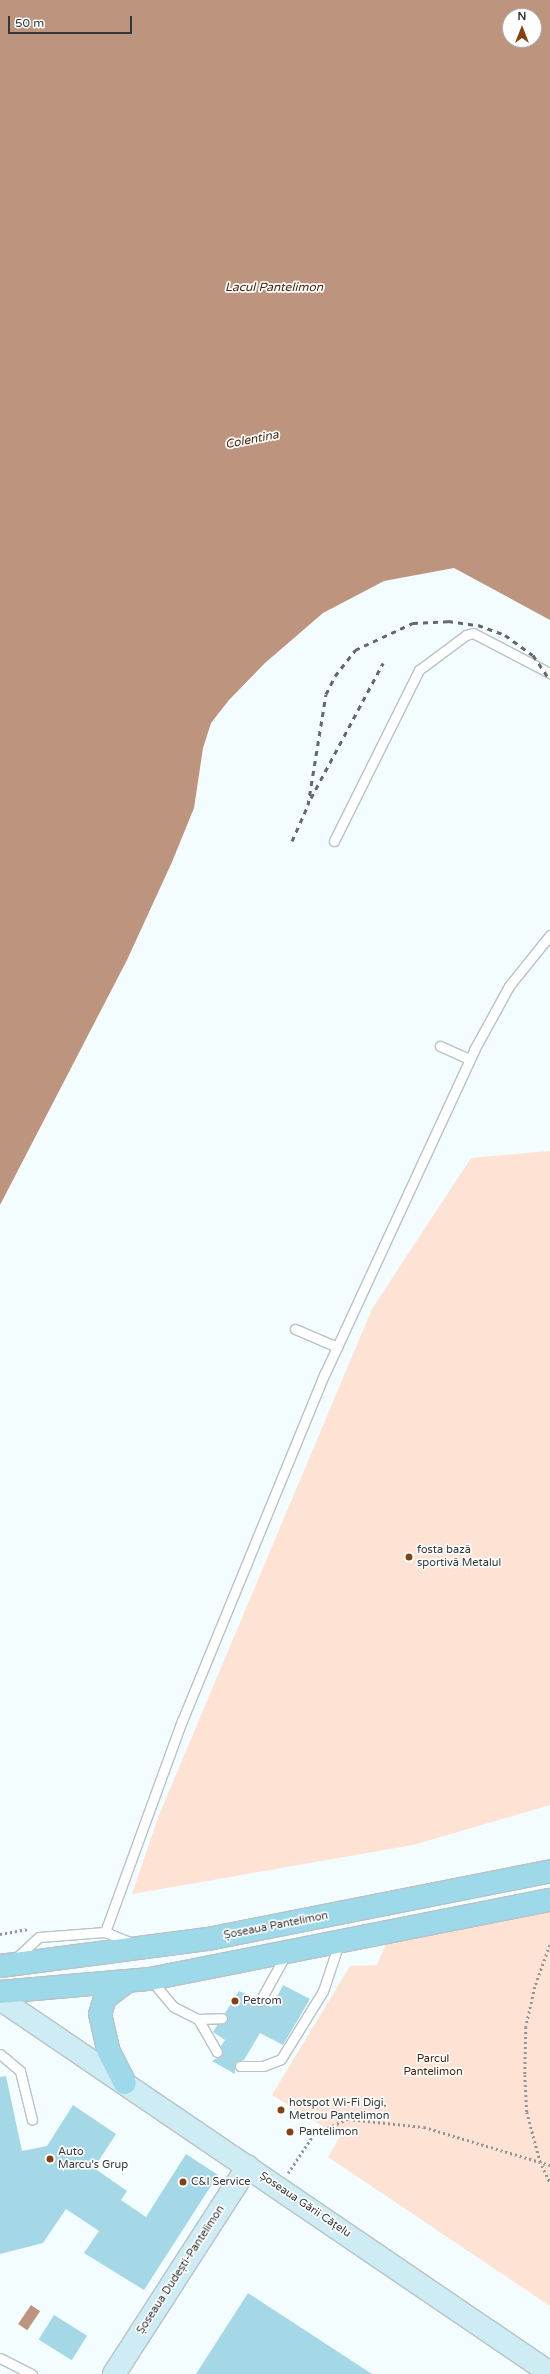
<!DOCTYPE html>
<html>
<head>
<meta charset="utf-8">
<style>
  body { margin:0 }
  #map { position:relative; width:550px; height:2374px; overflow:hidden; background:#f3fcfe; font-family:"Varela Round",sans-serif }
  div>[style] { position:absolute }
  .green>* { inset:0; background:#fee3d4 }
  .water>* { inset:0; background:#bd957e; transform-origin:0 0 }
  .building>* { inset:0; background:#a4d8e7; transform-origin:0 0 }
  .path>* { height:2.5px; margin-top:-1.25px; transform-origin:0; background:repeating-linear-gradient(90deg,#919799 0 2px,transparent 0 5px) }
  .roads { filter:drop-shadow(1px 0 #b8c3c6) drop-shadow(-1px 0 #b8c3c6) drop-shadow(0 1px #b8c3c6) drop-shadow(0 -1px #b8c3c6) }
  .lane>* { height:9px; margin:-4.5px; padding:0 4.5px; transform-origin:4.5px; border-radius:4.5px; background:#fff }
  .secondary>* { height:22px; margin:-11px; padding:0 11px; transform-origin:11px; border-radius:11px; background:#ceecf4 }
  .primary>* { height:22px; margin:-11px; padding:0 11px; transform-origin:11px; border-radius:11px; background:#9dd9e8 }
  .rail>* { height:3px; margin-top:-1.5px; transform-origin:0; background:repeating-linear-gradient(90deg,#63696a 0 5px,transparent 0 10px) }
  .dots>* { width:11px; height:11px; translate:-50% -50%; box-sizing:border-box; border:2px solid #fff; border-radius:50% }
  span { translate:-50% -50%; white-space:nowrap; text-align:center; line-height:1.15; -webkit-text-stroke:3.5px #fff; paint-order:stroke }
  .poi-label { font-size:11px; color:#343839 }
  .left { translate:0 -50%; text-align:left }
  .street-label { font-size:11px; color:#343839 }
  .park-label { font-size:11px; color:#492206 }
  .water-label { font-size:12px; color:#4d260a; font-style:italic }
  .north { position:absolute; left:502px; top:8px; width:40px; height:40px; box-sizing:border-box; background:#fff; border:1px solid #aeafb0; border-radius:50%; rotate:0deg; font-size:11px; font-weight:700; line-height:16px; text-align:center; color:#343839 }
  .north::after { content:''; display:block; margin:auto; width:14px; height:18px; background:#83420f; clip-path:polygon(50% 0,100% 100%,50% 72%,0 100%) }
  .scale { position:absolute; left:8px; top:16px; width:124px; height:18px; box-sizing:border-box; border:2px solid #343839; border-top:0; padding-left:5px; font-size:12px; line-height:14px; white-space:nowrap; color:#343839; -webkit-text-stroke:3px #fff; paint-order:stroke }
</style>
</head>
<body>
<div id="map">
  <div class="green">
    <i style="clip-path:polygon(550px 1151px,550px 1805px,413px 1845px,132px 1894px,159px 1815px,372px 1309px,471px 1158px)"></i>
    <i style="clip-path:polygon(550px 1911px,550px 2306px,328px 2157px,340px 2137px,272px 2095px,350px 1966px,377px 1965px,386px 1943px)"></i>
  </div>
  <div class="water">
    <i style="clip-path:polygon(evenodd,0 0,550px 0,550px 620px,454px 568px,384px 581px,323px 613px,265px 663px,229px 700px,211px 723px,203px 748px,194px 808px,172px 862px,127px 960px,0 1205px,0 0,510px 16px,534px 16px,534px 40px,510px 40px,510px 16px)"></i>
    <i style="left:31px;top:2305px;width:11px;height:23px;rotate:34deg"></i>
  </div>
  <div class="building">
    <i style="clip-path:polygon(283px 1985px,310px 1999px,283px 2045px,260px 2033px,244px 2060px,235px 2063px,235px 2074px,212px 2061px,222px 2055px,221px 2046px,225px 2040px,213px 2032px,218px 2024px,227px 2021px,225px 2013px,239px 1991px,255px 1999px,257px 2006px,265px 2004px,272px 2007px)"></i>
    <i style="clip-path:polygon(6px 2076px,22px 2151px,47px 2146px,73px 2105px,116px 2134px,94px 2168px,127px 2191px,121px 2200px,146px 2217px,186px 2154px,218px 2175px,144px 2290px,84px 2253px,99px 2231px,66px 2209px,43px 2243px,0 2254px,0 2077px)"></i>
    <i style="clip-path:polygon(248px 2293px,372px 2374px,196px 2374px)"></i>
    <i style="left:54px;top:2315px;width:39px;height:29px;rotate:32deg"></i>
  </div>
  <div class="path">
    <i style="left:0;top:1934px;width:29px;rotate:-10deg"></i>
    <i style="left:550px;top:1945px;width:45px;rotate:109.7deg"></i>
    <i style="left:535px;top:1987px;width:41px;rotate:102.7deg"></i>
    <i style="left:526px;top:2027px;width:48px;rotate:91.2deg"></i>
    <i style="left:525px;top:2075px;width:37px;rotate:87deg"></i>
    <i style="left:527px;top:2112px;width:51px;rotate:75.1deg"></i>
    <i style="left:540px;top:2161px;width:23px;rotate:65deg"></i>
    <i style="left:288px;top:2173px;width:47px;rotate:-56.3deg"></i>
    <i style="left:314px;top:2134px;width:37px;rotate:-24deg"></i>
    <i style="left:348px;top:2119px;width:76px;rotate:6deg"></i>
    <i style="left:424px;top:2127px;width:132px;rotate:16.8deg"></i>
  </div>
  <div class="roads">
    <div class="lane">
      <i style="left:334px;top:841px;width:191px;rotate:-63.6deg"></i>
      <i style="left:419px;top:670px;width:59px;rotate:-36.7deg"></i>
      <i style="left:466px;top:635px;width:7px;rotate:-16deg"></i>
      <i style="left:473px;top:633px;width:87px;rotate:27.5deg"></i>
      <i style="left:440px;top:1046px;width:32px;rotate:24deg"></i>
      <i style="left:295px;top:1329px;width:46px;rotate:23.2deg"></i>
      <i style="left:105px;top:1932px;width:225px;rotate:-70deg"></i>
      <i style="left:182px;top:1721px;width:376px;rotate:-67.7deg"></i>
      <i style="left:325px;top:1373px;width:356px;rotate:-65.2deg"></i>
      <i style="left:474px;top:1050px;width:73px;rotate:-61.3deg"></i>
      <i style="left:509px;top:986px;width:65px;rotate:-51.2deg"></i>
      <i style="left:13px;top:1961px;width:35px;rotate:-43deg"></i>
      <i style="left:39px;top:1937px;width:66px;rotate:-4.3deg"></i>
      <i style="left:105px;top:1932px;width:31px;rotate:22deg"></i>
      <i style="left:151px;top:1980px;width:35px;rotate:50deg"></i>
      <i style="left:174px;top:2007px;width:27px;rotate:27deg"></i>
      <i style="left:198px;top:2019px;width:24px;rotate:-2deg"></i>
      <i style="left:260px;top:2001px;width:54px;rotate:-61deg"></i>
      <i style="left:198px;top:2019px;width:38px;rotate:60deg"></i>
      <i style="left:0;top:2054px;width:26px;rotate:40deg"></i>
      <i style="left:20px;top:2071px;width:50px;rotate:76.2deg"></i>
      <i style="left:240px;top:2066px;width:23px"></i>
      <i style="left:263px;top:2066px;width:19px;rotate:-21deg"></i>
      <i style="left:281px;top:2059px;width:80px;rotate:-58.3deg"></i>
      <i style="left:323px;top:1991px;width:51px;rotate:-71.6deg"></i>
      <i style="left:0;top:2358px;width:36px;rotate:27deg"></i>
    </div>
    <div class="secondary">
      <i style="left:0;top:1999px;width:665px;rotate:34.22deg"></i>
      <i style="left:114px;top:2374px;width:247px;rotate:-57.2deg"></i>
    </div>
    <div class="primary">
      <i style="left:0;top:1966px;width:210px;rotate:-7.4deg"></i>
      <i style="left:208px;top:1939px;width:349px;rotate:-11.2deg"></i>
      <i style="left:125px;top:1983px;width:25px;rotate:143deg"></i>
      <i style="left:105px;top:1998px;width:17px;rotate:107deg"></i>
      <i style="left:100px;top:2014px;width:37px;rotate:77deg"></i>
      <i style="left:108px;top:2050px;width:37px;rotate:63deg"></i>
      <i style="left:0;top:1992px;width:151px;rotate:-5deg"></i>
      <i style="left:150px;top:1979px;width:408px;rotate:-11.2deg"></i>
    </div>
  </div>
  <div class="rail">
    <i style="left:311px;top:798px;width:153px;rotate:-61.9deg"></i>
    <i style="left:292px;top:841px;width:39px;rotate:-66deg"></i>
    <i style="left:308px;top:805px;width:112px;rotate:-80.8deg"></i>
    <i style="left:326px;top:694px;width:20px;rotate:-63deg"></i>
    <i style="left:335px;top:676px;width:33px;rotate:-52deg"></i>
    <i style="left:355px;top:650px;width:64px;rotate:-25deg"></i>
    <i style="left:413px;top:623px;width:35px;rotate:-3deg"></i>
    <i style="left:448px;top:621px;width:30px;rotate:8deg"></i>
    <i style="left:478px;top:625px;width:29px;rotate:20deg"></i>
    <i style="left:505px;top:635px;width:34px;rotate:36deg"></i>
    <i style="left:533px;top:655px;width:30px;rotate:56deg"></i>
  </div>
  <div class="dots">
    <i style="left:409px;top:1557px;background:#83420f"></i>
    <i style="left:235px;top:2001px;background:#83420f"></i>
    <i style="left:281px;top:2110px;background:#83420f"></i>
    <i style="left:290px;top:2132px;background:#83420f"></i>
    <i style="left:50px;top:2159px;background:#83420f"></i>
    <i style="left:183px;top:2182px;background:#83420f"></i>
  </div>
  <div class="poi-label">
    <span class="left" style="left:417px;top:1557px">fosta bază<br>sportivă Metalul</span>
    <span class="left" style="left:243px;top:2001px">Petrom</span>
    <span class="left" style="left:289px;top:2110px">hotspot Wi-Fi Digi,<br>Metrou Pantelimon</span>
    <span class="left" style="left:299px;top:2132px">Pantelimon</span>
    <span class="left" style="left:58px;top:2159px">Auto<br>Marcu's Grup</span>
    <span class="left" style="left:191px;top:2182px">C&amp;I Service</span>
  </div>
  <div class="street-label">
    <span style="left:276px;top:1926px;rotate:-11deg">Șoseaua Pantelimon</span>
    <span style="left:305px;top:2205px;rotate:34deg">Șoseaua Gării Cățelu</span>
    <span style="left:181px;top:2270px;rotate:-57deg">Șoseaua Dudești-Pantelimon</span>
  </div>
  <div class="park-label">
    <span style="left:433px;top:2066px">Parcul<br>Pantelimon</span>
  </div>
  <div class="water-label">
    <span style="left:274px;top:288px">Lacul Pantelimon</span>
    <span style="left:252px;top:440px;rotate:-11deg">Colentina</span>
  </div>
  <div class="north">N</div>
  <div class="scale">50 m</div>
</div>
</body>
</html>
